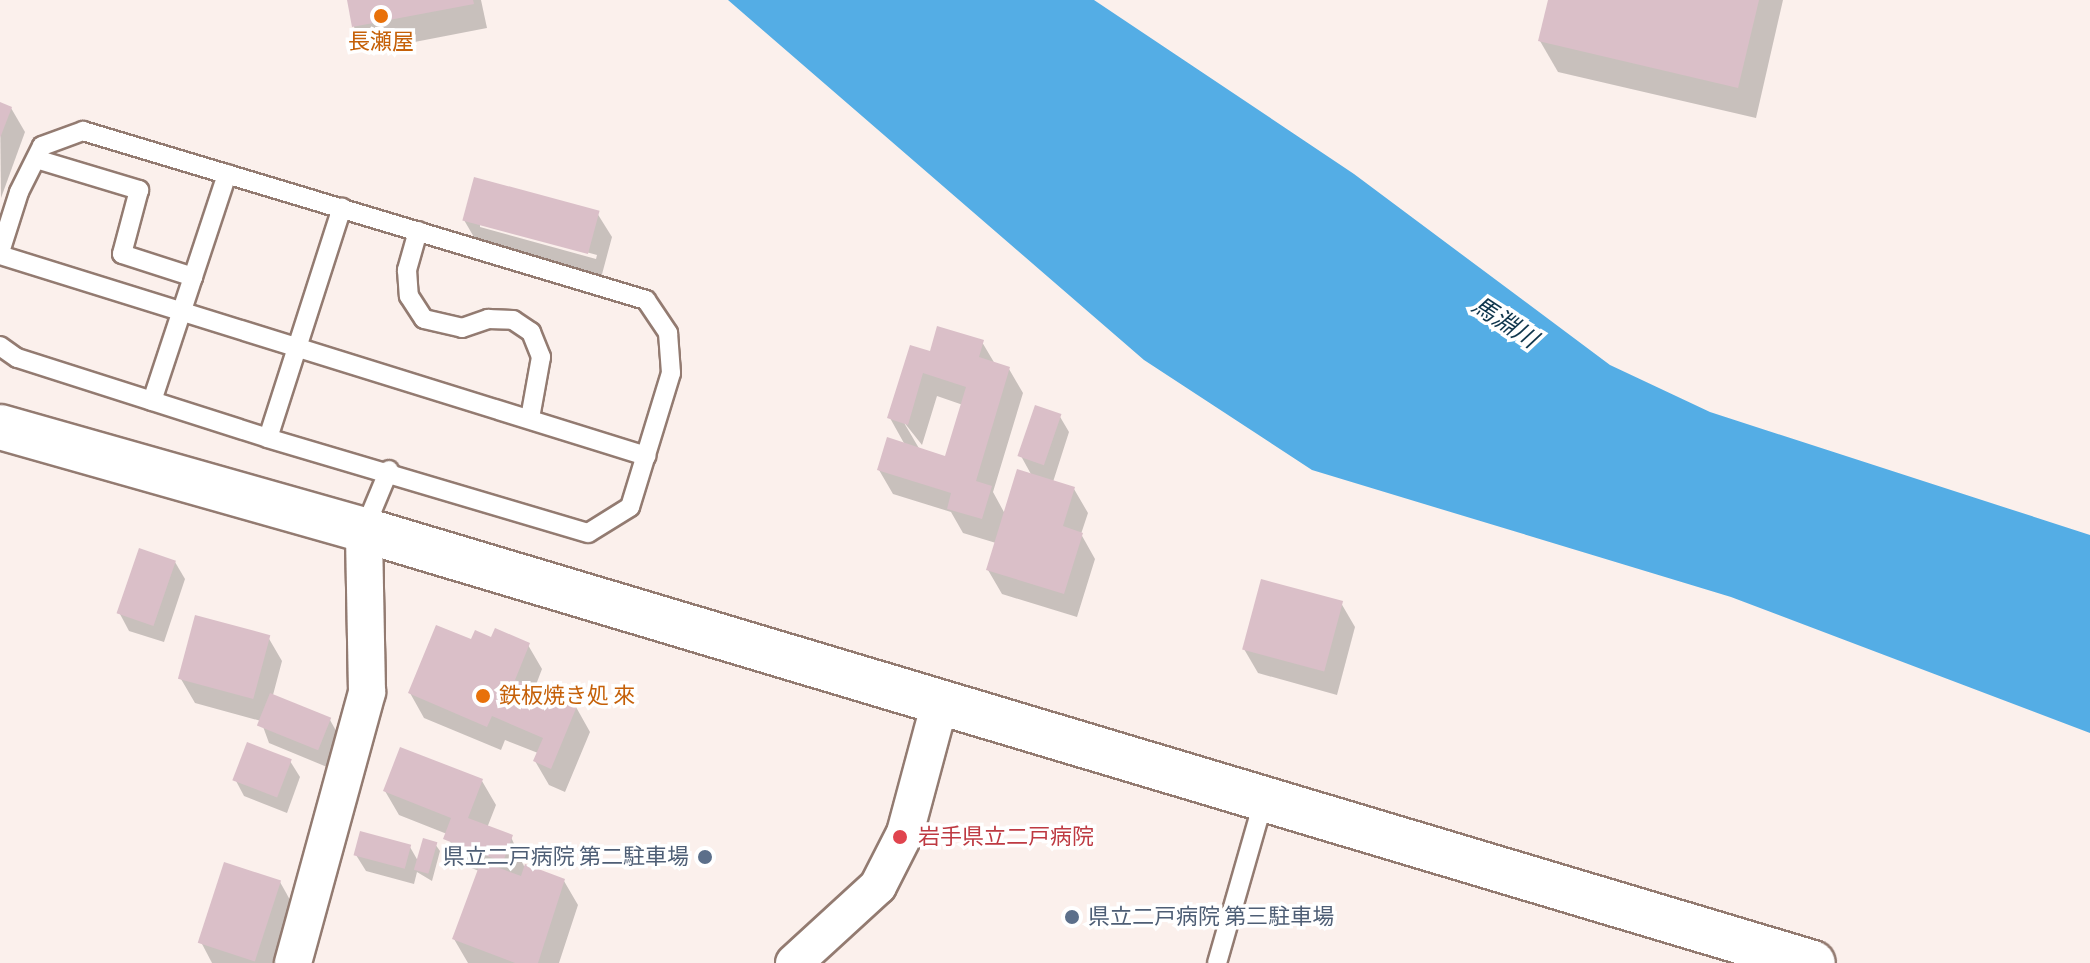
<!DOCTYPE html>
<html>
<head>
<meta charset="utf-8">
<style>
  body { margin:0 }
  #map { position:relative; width:2090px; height:963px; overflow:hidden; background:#fbf0ec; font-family:"Crimson Pro","Noto Sans JP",serif }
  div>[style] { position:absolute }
  .water>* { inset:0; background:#54ade5 }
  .shadow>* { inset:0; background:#0003 }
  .building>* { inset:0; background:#dabfc8; transform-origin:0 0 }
  .roads { filter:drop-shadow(2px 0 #937b71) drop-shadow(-2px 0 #937b71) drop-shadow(0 2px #937b71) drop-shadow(0 -2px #937b71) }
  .lane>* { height:18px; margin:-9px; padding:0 9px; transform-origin:9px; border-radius:9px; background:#fff }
  .street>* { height:36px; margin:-18px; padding:0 18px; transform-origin:18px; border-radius:18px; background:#fff }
  .secondary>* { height:44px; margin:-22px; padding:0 22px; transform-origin:22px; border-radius:22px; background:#fff }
  .dots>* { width:22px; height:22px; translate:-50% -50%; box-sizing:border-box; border:4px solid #fff; border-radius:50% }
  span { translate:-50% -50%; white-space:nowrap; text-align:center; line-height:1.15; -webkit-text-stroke:7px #fff; paint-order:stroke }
  .food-label { font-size:22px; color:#c56008 }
  .left { translate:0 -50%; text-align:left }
  .health-label { font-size:22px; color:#be3a42 }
  .service-label { font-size:22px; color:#4e5e75 }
  .right { translate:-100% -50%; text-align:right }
  .water-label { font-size:24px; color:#0f364d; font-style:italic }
</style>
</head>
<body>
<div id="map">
  <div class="water">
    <i style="clip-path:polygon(728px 0,1094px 0,1354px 174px,1610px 365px,1710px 412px,2090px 535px,2090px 733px,1731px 597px,1312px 470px,1144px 360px)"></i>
  </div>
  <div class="shadow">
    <i style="clip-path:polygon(349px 0,481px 0,487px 28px,368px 51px,354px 27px)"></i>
    <i style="clip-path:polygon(1550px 0,1783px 0,1756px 118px,1558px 72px,1540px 41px)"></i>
    <i style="clip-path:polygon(0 104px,11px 108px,25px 132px,1px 198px)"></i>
    <i style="clip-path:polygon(evenodd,597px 213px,612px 237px,601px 278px,478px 244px,464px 220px,597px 213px,480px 223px,597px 255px,596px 259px,480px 227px,480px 223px)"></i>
    <i style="clip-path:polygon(evenodd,982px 342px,995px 364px,1009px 369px,1023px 393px,993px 492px,1005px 514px,1032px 476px,1021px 456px,1059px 415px,1069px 432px,1053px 482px,1074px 489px,1088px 513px,1081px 534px,1095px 559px,1077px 617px,1002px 594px,988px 570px,996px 543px,963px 533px,951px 512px,893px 494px,879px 470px,905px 445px,890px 418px,931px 353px,982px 342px,937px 396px,963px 405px,947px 458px,920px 450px,903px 421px,922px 445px,937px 396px)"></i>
    <i style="clip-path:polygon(175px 562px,185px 579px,164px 642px,129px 631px,120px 614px)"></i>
    <i style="clip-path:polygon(1341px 603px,1355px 627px,1337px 695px,1258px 673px,1244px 649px)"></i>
    <i style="clip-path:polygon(268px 637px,282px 661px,273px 695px,330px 720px,339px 736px,327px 767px,269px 743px,261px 721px,195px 703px,181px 679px)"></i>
    <i style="clip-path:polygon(492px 640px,528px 645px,542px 669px,534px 690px,576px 707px,590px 732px,565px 792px,549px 785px,535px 761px,538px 753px,505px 740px,501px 750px,424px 718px,410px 693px,472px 642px)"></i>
    <i style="clip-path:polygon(290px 761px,300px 777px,287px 813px,244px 796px,235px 779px)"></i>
    <i style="clip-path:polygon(482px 781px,496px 805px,487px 828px,511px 837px,524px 866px,564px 881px,578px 905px,559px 963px,468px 963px,454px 939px,479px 871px,459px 863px,447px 834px,399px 815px,385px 791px)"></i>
    <i style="clip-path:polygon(435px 844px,440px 851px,432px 881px,417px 872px,414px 884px,366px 871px,356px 855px,410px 847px,418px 861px)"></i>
    <i style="clip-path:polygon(280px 882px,294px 907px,275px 963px,212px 963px,201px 942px)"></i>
  </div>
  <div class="building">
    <i style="clip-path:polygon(347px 0,473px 0,474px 4px,352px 27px)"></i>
    <i style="clip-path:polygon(1548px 0,1759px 0,1738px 88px,1538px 41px)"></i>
    <i style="clip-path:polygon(0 102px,12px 107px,0 138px)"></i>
    <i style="left:474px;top:177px;width:130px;height:45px;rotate:15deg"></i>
    <i style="clip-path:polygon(937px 326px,984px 340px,979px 357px,1010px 367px,976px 481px,992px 486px,982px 519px,947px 509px,951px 493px,877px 470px,887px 437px,945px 456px,966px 387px,923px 373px,908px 425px,887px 418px,910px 345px,930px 351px)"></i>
    <i style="left:1035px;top:405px;width:28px;height:54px;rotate:19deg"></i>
    <i style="clip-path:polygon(1017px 469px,1075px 487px,1063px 526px,1083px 533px,1064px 594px,986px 570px)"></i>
    <i style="left:139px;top:548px;width:39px;height:69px;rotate:19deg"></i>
    <i style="left:1261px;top:579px;width:85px;height:73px;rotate:15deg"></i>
    <i style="left:195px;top:615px;width:78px;height:66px;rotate:15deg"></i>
    <i style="clip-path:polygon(436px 625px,471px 639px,475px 630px,491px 637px,495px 628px,530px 643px,515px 680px,577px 706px,551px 769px,533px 761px,543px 738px,492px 716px,487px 727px,408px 693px)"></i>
    <i style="left:270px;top:693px;width:66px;height:35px;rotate:22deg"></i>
    <i style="left:247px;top:742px;width:48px;height:41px;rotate:21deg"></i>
    <i style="clip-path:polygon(400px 747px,483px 779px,468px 818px,513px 835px,503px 862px,443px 839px,451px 818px,383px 791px)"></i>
    <i style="left:360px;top:831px;width:53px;height:25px;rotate:15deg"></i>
    <i style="left:423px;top:838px;width:15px;height:33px;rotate:16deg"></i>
    <i style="clip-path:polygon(481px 861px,521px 876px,525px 864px,565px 879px,538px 963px,515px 963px,452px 939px)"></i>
    <i style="left:224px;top:862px;width:60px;height:85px;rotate:18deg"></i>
  </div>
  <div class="roads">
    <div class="lane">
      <i style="left:36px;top:159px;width:108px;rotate:16.8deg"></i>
      <i style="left:139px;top:190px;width:66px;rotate:104.9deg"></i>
      <i style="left:122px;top:254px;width:75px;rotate:17.9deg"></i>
      <i style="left:418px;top:231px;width:41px;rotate:105.8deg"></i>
      <i style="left:407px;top:270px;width:26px;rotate:86deg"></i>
      <i style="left:409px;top:296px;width:27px;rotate:57deg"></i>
      <i style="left:424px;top:319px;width:39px;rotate:13deg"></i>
      <i style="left:462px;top:328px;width:28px;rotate:-19deg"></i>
      <i style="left:488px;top:319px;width:25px;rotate:2deg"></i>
      <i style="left:513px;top:320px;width:22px;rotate:34deg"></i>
      <i style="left:531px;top:332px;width:27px;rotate:68deg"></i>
      <i style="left:541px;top:357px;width:62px;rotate:100.2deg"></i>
      <i style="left:0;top:252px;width:63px;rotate:-72.4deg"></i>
      <i style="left:19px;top:192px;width:51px;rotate:-63.4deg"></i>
      <i style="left:42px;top:146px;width:44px;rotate:-20.1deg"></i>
      <i style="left:83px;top:131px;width:588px;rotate:16.71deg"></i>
      <i style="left:646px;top:300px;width:40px;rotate:56deg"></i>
      <i style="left:668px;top:333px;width:40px;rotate:85.7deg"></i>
      <i style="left:671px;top:373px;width:140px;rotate:107deg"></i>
      <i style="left:630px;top:507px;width:49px;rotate:148.2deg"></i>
      <i style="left:588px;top:533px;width:334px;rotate:-163.5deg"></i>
      <i style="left:268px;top:438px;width:263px;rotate:-162.3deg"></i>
      <i style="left:17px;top:358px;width:21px;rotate:-145deg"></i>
      <i style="left:0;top:255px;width:677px;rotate:17.28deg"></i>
      <i style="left:152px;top:401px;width:239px;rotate:-71.7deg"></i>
      <i style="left:268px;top:438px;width:242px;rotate:-72.2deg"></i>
      <i style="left:364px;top:530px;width:65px;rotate:-67.4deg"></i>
      <i style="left:1217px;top:963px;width:166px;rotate:-74deg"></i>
    </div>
    <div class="street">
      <i style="left:293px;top:963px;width:281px;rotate:-74.7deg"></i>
      <i style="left:367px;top:692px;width:162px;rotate:-91.1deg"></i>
      <i style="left:794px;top:963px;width:114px;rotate:-42.5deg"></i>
      <i style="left:878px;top:886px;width:59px;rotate:-63deg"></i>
      <i style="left:905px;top:833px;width:131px;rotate:-75deg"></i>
    </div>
    <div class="secondary">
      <i style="left:0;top:427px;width:378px;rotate:15.8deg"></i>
      <i style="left:364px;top:530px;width:1512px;rotate:16.64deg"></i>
    </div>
  </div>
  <div class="dots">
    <i style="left:381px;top:16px;background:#e8710a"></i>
    <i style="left:483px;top:696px;background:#e8710a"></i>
    <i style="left:900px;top:837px;background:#e0444e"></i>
    <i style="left:705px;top:857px;background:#5c6f8a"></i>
    <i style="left:1072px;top:917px;background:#5c6f8a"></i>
  </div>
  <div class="food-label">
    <span style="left:381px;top:42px">長瀬屋</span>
    <span class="left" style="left:499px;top:696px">鉄板焼き処 來</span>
  </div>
  <div class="health-label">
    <span class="left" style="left:918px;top:837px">岩手県立二戸病院</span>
  </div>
  <div class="service-label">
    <span class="right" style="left:689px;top:857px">県立二戸病院 第二駐車場</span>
    <span class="left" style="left:1088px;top:917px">県立二戸病院 第三駐車場</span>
  </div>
  <div class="water-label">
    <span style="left:1505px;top:322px;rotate:33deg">馬淵川</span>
  </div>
</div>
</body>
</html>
